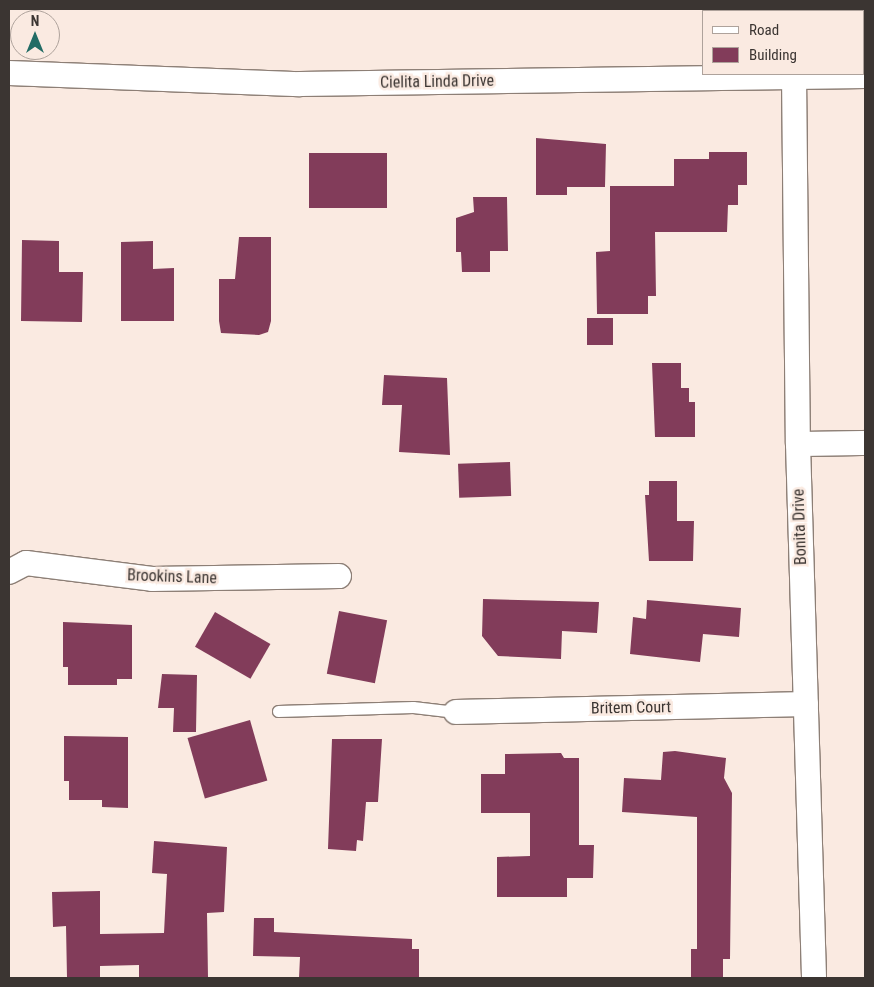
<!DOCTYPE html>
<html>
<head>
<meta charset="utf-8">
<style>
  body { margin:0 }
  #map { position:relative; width:874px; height:987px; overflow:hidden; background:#faeae1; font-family:"Roboto Condensed",sans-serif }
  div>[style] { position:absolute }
  .building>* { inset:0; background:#823c5a; transform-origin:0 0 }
  .roads { filter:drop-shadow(1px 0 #8d7f76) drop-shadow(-1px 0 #8d7f76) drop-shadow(0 1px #8d7f76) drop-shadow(0 -1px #8d7f76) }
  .lane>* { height:11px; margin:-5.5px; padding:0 5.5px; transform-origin:5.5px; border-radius:5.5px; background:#fff }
  .street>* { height:24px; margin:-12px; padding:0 12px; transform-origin:12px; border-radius:12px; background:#fff }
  span { translate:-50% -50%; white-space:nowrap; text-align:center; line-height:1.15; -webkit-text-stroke:5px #faeae1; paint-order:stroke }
  .street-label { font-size:16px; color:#3b3532 }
  .frame { position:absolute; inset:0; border:10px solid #3b3532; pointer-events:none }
  .legend { position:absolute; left:702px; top:10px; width:162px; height:65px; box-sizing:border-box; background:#faeae1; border:1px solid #aea29b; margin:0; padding:6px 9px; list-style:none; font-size:15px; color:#3b3532 }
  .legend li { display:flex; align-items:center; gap:10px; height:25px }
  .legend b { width:25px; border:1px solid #aea29b }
  .north { position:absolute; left:10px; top:10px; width:50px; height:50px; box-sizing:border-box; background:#faeae1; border:1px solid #aea29b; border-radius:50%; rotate:0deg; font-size:14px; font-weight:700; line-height:20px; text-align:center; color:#3b3532 }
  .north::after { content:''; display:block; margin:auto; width:18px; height:22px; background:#226c65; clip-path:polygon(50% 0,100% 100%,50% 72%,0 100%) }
</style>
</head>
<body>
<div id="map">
  <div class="building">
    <i style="clip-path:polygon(536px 138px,606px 144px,605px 187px,567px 187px,567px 195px,536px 195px)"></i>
    <i style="clip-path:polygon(709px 152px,747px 152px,747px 185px,738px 185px,738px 205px,728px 205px,727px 232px,655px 232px,656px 296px,648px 296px,648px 314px,597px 314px,596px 252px,610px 251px,610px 186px,674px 186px,674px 159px,709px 159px)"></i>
    <i style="left:309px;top:153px;width:78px;height:55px"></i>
    <i style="clip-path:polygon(473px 197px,507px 197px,508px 251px,490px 251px,490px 272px,462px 272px,461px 252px,456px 252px,456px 218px,474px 212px)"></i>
    <i style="clip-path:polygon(239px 237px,271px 237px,271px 321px,268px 332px,259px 335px,221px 333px,219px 321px,219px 279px,235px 279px)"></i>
    <i style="clip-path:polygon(22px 240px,59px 241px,59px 272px,83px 272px,82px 322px,21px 321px)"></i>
    <i style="clip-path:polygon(153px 241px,153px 269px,174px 268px,174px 321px,121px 321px,121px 242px)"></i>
    <i style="left:587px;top:318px;width:26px;height:27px"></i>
    <i style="clip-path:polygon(652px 363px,681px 363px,681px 388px,689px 388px,689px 402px,695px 402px,695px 437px,655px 437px)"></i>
    <i style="clip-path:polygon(384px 375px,447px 378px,450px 455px,399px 452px,402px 405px,382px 405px)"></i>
    <i style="left:510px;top:462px;width:34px;height:52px;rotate:88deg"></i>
    <i style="clip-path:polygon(649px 481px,677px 481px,677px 521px,694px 521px,693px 561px,649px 561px,645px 495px,649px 495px)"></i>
    <i style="clip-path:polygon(483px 599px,599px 602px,597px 633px,562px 631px,561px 659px,498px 656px,482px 636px)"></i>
    <i style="clip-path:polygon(647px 600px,741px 608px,739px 637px,703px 634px,700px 662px,630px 654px,633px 617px,646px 619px)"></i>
    <i style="left:339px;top:611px;width:49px;height:64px;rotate:11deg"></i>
    <i style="left:215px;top:612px;width:64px;height:40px;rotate:30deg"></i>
    <i style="clip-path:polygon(63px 622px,132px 625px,132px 679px,117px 679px,117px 685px,68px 685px,68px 667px,63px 667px)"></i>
    <i style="clip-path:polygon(162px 674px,197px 675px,196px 732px,173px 732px,174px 708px,158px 708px)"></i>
    <i style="left:250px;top:720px;width:63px;height:65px;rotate:74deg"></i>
    <i style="clip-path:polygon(64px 736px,128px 737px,128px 808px,102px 807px,102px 800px,69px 800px,69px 781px,64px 781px)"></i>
    <i style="clip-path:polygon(332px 739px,382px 739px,378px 802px,366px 802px,363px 841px,357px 840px,356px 851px,328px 849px)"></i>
    <i style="clip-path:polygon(675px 751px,726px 758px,724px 778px,732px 793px,730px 959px,723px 959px,723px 978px,691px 978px,691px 949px,697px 949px,697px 817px,622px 812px,624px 778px,661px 780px,663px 752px)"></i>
    <i style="clip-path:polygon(561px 753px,564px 758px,579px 758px,579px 845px,594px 845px,593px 878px,567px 878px,567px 897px,497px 897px,497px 857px,530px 856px,530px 813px,481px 813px,481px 774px,505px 774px,505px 754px)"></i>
    <i style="clip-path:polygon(154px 841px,227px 847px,224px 912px,207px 913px,208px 978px,139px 978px,139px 965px,100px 966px,100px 978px,67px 978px,66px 926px,53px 927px,52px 892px,100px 891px,100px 934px,164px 933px,167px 874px,152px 873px)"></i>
    <i style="clip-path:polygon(254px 918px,274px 918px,274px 932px,412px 939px,412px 949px,419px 949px,419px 978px,299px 978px,300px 957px,253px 956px)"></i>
  </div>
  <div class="roads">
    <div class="lane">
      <i style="left:278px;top:711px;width:135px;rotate:-1.7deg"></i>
      <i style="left:413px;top:707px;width:43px;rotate:6.6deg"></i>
    </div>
    <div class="street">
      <i style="left:797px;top:11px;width:2px;rotate:-63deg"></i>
      <i style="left:9px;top:73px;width:291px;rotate:2.2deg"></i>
      <i style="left:300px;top:84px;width:565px;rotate:-0.81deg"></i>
      <i style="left:794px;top:74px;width:370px;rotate:89.4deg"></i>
      <i style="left:798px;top:444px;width:534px;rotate:88.28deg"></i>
      <i style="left:798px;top:444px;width:67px;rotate:-0.9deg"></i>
      <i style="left:9px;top:572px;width:19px;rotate:-28deg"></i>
      <i style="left:26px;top:563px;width:127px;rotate:7.2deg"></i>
      <i style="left:152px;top:579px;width:187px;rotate:-0.9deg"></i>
      <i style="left:456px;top:712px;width:350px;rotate:-1.3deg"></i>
    </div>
  </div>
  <div class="street-label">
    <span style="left:437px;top:82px;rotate:-1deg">Cielita Linda Drive</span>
    <span style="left:800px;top:527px;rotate:-92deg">Bonita Drive</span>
    <span style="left:172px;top:577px;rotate:2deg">Brookins Lane</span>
    <span style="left:631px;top:708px;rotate:-1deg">Britem Court</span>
  </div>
  <div class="frame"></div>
  <ul class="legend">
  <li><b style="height:6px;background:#fff"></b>Road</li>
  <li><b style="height:14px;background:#823c5a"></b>Building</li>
  </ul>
  <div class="north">N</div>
</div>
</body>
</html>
